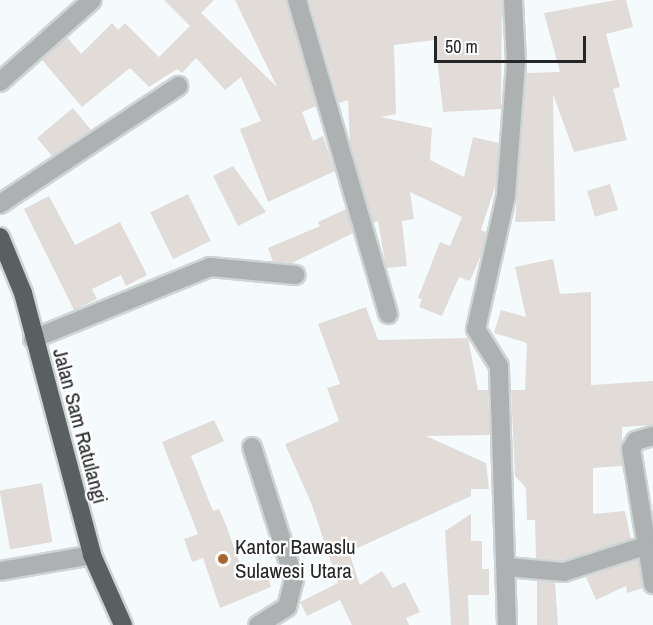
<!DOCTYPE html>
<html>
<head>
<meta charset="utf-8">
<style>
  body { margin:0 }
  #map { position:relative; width:653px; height:625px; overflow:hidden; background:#f5fbfd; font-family:"Archivo Narrow",sans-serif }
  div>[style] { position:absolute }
  .building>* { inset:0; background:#e1dcd8; transform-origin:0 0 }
  .roads { filter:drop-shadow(2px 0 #cfd5d6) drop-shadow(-2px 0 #cfd5d6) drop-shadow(0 2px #cfd5d6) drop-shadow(0 -2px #cfd5d6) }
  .street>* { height:18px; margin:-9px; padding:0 9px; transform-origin:9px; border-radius:9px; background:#aeb1b2 }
  .highway>* { height:18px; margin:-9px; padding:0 9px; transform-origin:9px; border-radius:9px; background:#5a6062 }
  .dots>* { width:16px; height:16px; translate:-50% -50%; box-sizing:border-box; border:3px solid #fff; border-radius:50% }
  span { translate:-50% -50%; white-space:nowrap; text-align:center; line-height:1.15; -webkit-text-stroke:4.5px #fff; paint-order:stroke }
  .street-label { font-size:21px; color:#242627 }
  .poi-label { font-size:21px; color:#242627 }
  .left { translate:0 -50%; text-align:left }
  .scale { position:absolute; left:434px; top:36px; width:152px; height:27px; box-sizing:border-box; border:3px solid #242627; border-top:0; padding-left:8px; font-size:18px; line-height:21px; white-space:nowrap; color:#242627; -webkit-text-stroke:4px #fff; paint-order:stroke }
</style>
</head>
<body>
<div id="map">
  <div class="building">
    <i style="clip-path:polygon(164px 0,214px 0,201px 13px,277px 87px,235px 0,286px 0,316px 106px,302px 112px,313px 141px,323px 136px,335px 171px,268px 202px,240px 129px,261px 121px,241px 77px,225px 90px,196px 58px,182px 73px,177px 69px,149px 87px,130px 68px,82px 107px,42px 60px,67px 37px,81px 54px,112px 23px,118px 30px,125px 23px,159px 57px,190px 26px)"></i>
    <i style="clip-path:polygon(309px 0,502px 0,501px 109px,443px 112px,435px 40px,394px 45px,396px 114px,381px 117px,432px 128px,430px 160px,464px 177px,473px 137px,499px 143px,496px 184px,481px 230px,486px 232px,482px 253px,470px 281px,459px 277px,442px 316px,419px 307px,422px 299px,418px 298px,440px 242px,450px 246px,462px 217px,410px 192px,414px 219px,402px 221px,407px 266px,386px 268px,378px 221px,373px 223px,350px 143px,348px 100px,339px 103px)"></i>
    <i style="clip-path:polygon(616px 0,626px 0,633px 27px,606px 34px,620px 87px,613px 89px,627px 140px,574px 152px,553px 94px,555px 221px,515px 222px,526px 73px,560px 72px,544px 13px)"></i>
    <i style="clip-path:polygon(73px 108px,91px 130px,52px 156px,37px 138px)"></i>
    <i style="clip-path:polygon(233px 166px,266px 212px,238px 226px,213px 176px)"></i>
    <i style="left:610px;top:184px;width:27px;height:24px;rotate:73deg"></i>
    <i style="left:188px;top:194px;width:52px;height:42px;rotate:64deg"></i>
    <i style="clip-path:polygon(49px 196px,75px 245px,120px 222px,147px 275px,126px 286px,121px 275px,92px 289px,97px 299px,74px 310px,24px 209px)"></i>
    <i style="clip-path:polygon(346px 209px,353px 233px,292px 263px,273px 262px,268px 248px,320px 226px,318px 222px)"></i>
    <i style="clip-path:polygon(553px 259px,560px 294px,591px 292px,591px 385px,653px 381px,653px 425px,622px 427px,622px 466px,593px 468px,593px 514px,625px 511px,631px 539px,563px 561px,536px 558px,535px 520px,527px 520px,526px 488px,515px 476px,511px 390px,525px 390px,527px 343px,494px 333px,501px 310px,526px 317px,515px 267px)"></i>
    <i style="clip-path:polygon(366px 307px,378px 340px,468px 338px,478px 390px,488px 390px,490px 435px,426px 436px,486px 463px,489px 489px,471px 489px,471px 496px,349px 552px,360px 585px,382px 571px,393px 588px,405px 582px,420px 612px,406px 618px,409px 625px,352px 625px,340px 600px,307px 616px,300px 602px,338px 583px,312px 505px,285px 444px,339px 421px,327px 388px,340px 384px,318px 324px)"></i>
    <i style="clip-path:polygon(214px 420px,224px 441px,191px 456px,213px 511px,219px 509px,226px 525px,244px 576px,265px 569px,271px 587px,220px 608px,203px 558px,192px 562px,184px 539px,198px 534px,162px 442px)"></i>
    <i style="left:42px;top:483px;width:60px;height:43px;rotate:80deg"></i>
    <i style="clip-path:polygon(471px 514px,471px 541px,482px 541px,482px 569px,489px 569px,489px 595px,468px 595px,469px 625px,451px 625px,445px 531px)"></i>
    <i style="clip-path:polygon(638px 560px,643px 588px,627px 593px,626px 586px,596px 600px,586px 577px)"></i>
    <i style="clip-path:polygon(537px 581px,555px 582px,558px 625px,537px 625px)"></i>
  </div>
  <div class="roads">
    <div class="street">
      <i style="left:297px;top:0;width:327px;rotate:73.8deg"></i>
      <i style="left:0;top:82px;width:123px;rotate:-41.7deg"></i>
      <i style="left:0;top:204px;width:214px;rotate:-33.5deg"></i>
      <i style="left:33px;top:339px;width:191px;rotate:-22.1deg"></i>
      <i style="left:210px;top:267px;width:86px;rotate:5.3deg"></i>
      <i style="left:653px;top:436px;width:18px;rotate:164deg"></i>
      <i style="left:636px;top:441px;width:9px;rotate:122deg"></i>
      <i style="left:631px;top:449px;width:137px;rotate:80.7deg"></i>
      <i style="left:252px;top:447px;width:139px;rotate:72.3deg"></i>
      <i style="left:294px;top:579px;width:29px;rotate:104deg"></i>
      <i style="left:287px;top:607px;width:34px;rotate:148deg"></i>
      <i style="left:508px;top:567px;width:56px;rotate:5.1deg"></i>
      <i style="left:564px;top:572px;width:85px;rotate:-17.8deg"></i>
      <i style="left:0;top:571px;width:93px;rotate:-9.9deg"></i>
      <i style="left:507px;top:625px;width:259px;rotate:-91.8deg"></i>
      <i style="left:499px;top:366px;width:44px;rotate:-121.9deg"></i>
      <i style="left:476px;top:329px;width:136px;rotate:-77.3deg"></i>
      <i style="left:506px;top:196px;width:134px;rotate:-85.7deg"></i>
      <i style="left:516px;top:62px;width:62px;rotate:-92.8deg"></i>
    </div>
    <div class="highway">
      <i style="left:0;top:237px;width:61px;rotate:67.7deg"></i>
      <i style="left:23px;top:293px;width:271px;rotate:75.2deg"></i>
      <i style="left:92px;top:555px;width:77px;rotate:66.1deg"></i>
    </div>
  </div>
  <div class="dots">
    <i style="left:223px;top:559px;background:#a86532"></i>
  </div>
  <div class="street-label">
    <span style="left:80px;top:426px;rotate:75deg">Jalan Sam Ratulangi</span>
  </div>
  <div class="poi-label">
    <span class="left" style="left:235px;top:559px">Kantor Bawaslu<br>Sulawesi Utara</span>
  </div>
  <div class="scale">50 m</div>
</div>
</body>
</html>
